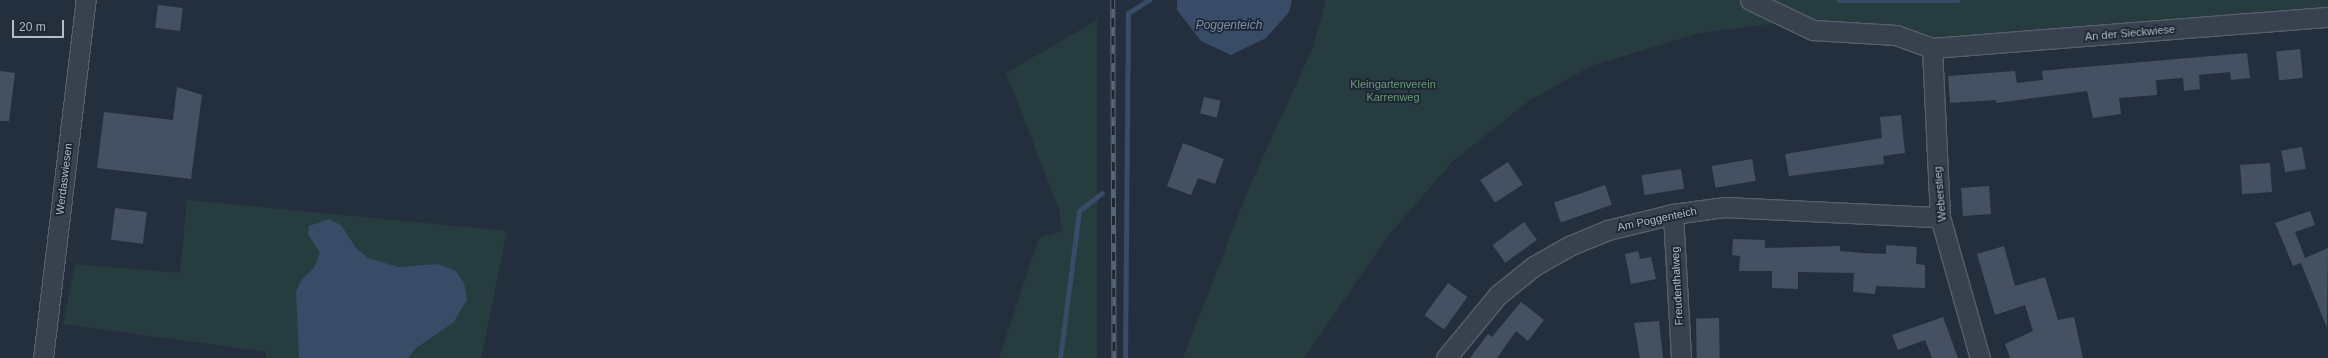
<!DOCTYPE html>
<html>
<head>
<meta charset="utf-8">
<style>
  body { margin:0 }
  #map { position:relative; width:2328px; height:358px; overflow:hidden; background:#242f3e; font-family:Helvetica,sans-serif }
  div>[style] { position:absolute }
  .green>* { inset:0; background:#263c3f }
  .water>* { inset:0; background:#394c67 }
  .stream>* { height:5px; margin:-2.5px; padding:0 2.5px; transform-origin:2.5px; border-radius:2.5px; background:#394c67 }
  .building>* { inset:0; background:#455162; transform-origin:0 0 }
  .roads { filter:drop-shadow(1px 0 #565f6c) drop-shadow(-1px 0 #565f6c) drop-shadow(0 1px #565f6c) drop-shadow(0 -1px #565f6c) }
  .minor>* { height:19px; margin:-9.5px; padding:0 9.5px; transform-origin:9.5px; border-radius:9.5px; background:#38414e }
  .rail>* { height:4.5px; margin-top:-2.25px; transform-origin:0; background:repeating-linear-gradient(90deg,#1d2633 0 9px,#5a6575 0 18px); box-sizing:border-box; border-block:1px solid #5a6575 }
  span { translate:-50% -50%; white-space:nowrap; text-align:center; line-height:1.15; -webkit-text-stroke:3.5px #1d2633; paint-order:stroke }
  .street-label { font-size:11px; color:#b4bcc9 }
  .park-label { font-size:11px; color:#6b9a76 }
  .water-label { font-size:12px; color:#7c92b1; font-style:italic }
  .scale { position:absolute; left:12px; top:20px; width:52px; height:18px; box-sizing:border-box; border:2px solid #b4bcc9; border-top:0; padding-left:5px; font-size:12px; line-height:14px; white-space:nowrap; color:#b4bcc9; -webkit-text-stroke:3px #1d2633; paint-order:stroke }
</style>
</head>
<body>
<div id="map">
  <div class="green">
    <i style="clip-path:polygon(1326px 0,2328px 0,2328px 17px,1932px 48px,1783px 22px,1700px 33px,1591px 66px,1530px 100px,1453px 161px,1388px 236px,1304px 358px,1183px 358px,1249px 188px,1313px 47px)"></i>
    <i style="clip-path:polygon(1097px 20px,1097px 358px,999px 358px,1039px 238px,1062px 231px,1059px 209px,1006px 73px)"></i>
    <i style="clip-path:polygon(187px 200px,507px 231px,481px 358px,266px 358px,266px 352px,63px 324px,75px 264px,180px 273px)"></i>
  </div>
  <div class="water">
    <i style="clip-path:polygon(1177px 0,1292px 0,1289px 12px,1266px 38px,1231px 55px,1201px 41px,1177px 10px)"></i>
    <i style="clip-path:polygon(329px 219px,341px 225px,356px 248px,368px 258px,398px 267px,438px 264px,456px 271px,464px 283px,467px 300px,453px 323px,416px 348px,408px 358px,299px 358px,296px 291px,302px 279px,314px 268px,320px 253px,308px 234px,309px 226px)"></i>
  </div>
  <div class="stream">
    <i style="left:1839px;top:0;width:118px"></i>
    <i style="left:1060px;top:358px;width:148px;rotate:-82.6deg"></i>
    <i style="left:1079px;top:211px;width:29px;rotate:-38deg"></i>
    <i style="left:1125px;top:358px;width:345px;rotate:-89.5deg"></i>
    <i style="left:1128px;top:13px;width:25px;rotate:-32deg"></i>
  </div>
  <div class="building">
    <i style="left:158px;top:5px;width:25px;height:23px;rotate:7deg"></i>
    <i style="left:2300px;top:49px;width:29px;height:24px;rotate:84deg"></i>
    <i style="clip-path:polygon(2247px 53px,2250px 78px,2231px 80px,2230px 72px,2199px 75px,2200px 89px,2184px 91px,2183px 78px,2156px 80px,2157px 95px,2119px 98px,2121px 114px,2093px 118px,2087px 91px,1996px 103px,1996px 100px,1950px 103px,1948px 76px,2015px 71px,2017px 83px,2043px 80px,2042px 71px,2061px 69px)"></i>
    <i style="clip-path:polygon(0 71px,15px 73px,9px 121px,0 121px)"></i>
    <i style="clip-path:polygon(177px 87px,202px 95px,191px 179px,97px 168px,104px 112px,173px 120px)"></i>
    <i style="left:1204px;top:97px;width:17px;height:17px;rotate:13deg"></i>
    <i style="clip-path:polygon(1901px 115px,1905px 153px,1883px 156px,1884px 164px,1789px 176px,1785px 154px,1882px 138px,1880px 117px)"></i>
    <i style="clip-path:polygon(1183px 143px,1224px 159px,1215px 184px,1198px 178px,1191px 195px,1167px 186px)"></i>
    <i style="left:2302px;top:147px;width:22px;height:21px;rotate:80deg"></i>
    <i style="left:1752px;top:159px;width:22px;height:41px;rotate:80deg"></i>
    <i style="left:1508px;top:162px;width:27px;height:33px;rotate:57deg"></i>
    <i style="left:2270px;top:163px;width:29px;height:30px;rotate:86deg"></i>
    <i style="left:1681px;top:169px;width:20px;height:40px;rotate:81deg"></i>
    <i style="left:1605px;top:185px;width:21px;height:54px;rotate:71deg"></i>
    <i style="left:1989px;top:186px;width:28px;height:28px;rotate:86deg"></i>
    <i style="left:115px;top:208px;width:32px;height:32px;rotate:7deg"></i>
    <i style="clip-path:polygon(2310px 211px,2315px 225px,2295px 232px,2305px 258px,2328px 248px,2327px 328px,2301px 263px,2293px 266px,2275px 223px)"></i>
    <i style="left:1524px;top:222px;width:22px;height:39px;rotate:54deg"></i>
    <i style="clip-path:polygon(1733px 239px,1765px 240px,1765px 248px,1840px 246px,1840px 251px,1863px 253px,1886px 254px,1886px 245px,1917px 247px,1916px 264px,1925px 265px,1925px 288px,1876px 286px,1875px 294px,1853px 292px,1854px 273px,1798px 272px,1798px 289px,1772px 288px,1772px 271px,1739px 271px,1740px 256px,1732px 255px)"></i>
    <i style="clip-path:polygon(2004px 246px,2015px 286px,2045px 277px,2058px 320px,2074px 317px,2083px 358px,2010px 358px,2005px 344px,2033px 331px,2025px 305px,1995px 315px,1977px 254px)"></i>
    <i style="clip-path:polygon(1638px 251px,1640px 259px,1651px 257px,1656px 279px,1631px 284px,1625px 254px)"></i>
    <i style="left:1448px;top:283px;width:24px;height:40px;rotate:36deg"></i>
    <i style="clip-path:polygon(1521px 302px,1544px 320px,1528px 341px,1516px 331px,1497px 358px,1470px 358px,1488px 334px,1492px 337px)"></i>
    <i style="clip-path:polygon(1943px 317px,1958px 358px,1932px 358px,1925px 340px,1898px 350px,1892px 335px)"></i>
    <i style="left:1719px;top:318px;width:40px;height:23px;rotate:89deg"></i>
    <i style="clip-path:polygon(1659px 321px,1663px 358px,1640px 358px,1634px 323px)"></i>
  </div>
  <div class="roads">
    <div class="minor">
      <i style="left:1750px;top:0;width:70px;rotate:25.5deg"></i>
      <i style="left:1813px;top:30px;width:83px;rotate:3.4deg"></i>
      <i style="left:1896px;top:35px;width:38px;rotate:20deg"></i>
      <i style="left:1932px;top:48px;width:397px;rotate:-4.5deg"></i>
      <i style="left:1932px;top:48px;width:169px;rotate:87.3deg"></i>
      <i style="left:1940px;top:217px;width:147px;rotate:74.2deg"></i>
      <i style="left:1673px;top:214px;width:144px;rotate:86.8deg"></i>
      <i style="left:43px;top:358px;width:361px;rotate:-83.2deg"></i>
      <i style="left:1446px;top:358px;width:82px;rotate:-50.5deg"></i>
      <i style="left:1498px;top:295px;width:46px;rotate:-38.9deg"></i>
      <i style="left:1534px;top:266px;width:40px;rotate:-29.7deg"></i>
      <i style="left:1569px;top:246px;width:42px;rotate:-22.3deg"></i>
      <i style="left:1608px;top:230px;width:67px;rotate:-13.8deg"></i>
      <i style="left:1673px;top:214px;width:51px;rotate:-7.8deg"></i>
      <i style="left:1724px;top:207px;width:216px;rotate:2.7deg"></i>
    </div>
  </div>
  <div class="rail">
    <i style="left:1113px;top:0;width:358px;rotate:89.8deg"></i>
  </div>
  <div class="street-label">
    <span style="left:2130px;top:33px;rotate:-5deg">An der Sieckwiese</span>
    <span style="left:64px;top:179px;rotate:-83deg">Werdaswiesen</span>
    <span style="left:1940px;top:194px;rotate:-95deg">Weberstieg</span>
    <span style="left:1657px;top:219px;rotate:-12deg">Am Poggenteich</span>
    <span style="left:1677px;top:286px;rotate:-93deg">Freudenthalweg</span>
  </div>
  <div class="park-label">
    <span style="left:1393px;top:91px">Kleingartenverein<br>Karrenweg</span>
  </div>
  <div class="water-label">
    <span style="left:1229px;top:26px">Poggenteich</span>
  </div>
  <div class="scale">20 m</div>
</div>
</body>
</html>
